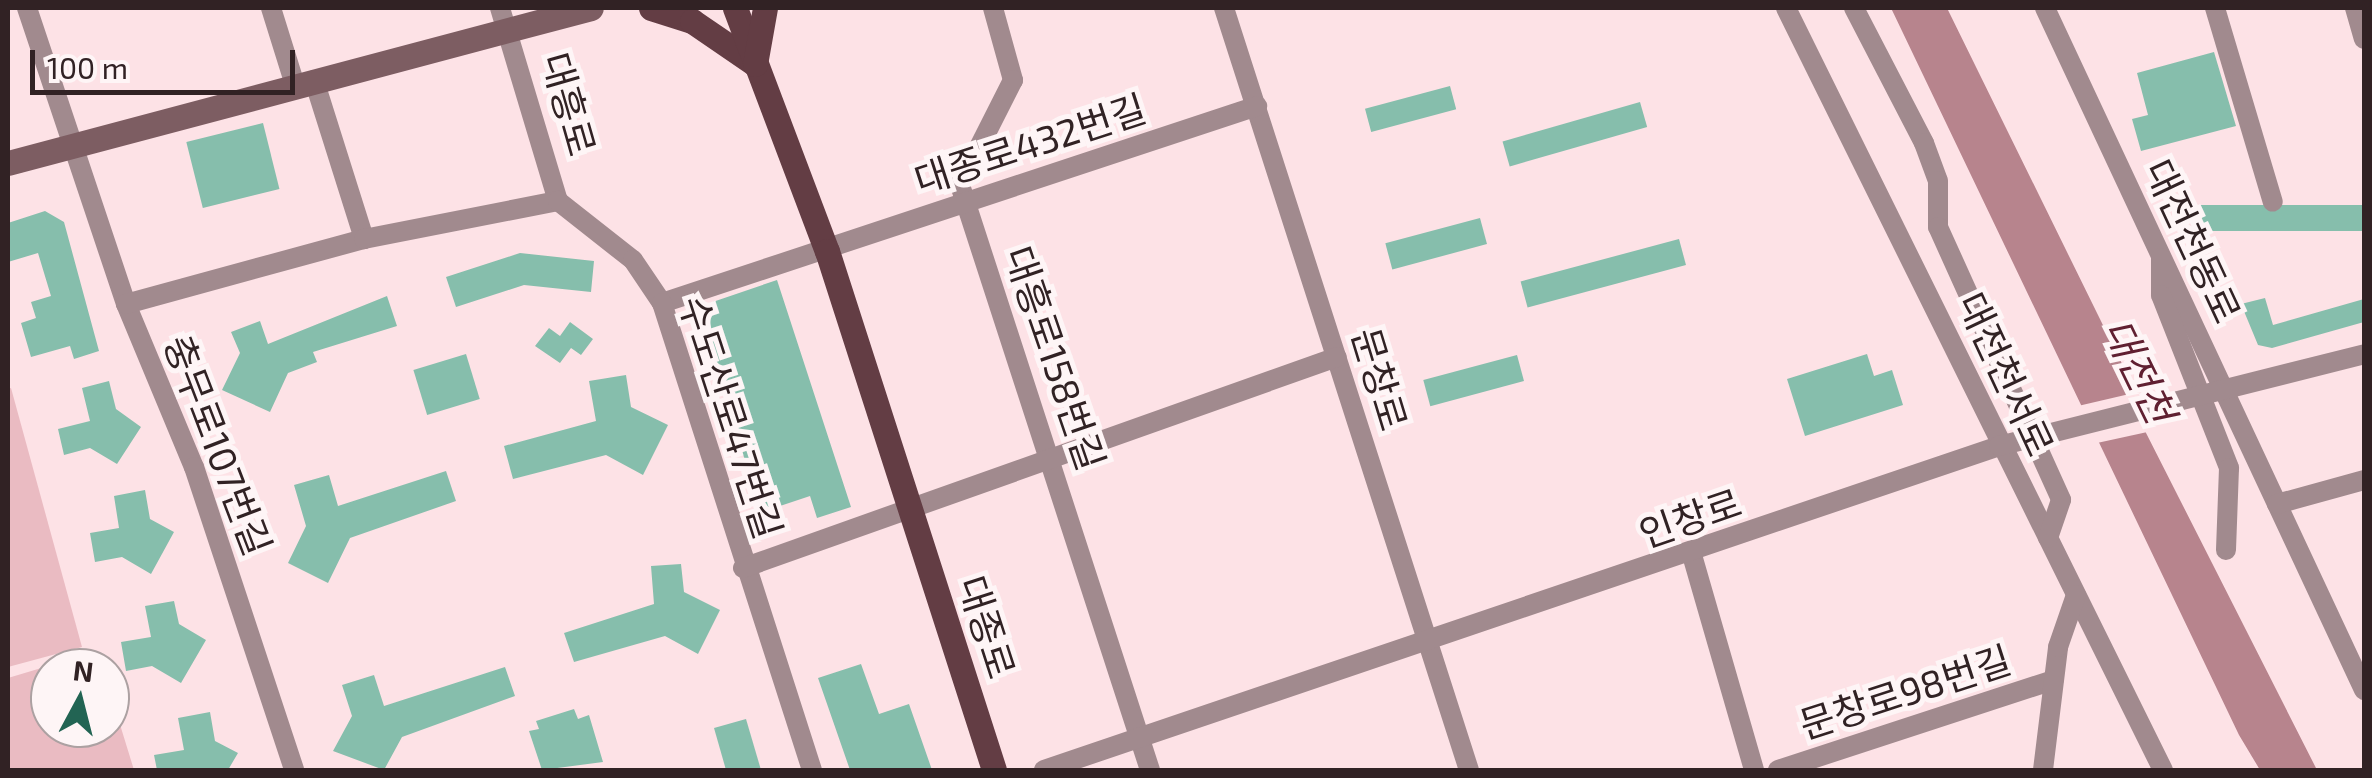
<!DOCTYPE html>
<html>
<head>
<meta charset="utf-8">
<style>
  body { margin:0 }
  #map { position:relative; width:2372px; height:778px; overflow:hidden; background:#fde2e6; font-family:"Exo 2","Noto Sans KR",sans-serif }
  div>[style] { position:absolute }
  .green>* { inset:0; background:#eabbc2 }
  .water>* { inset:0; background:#b7848d }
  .pier>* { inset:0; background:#fde2e6 }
  .building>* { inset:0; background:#86beac; transform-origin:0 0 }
  .minor>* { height:20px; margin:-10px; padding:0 10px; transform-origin:10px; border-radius:10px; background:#a18a8e }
  .secondary>* { height:25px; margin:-12.5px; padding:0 12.5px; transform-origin:12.5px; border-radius:12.5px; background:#7d5d62 }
  .primary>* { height:25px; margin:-12.5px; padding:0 12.5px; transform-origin:12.5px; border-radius:12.5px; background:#633d44 }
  span { translate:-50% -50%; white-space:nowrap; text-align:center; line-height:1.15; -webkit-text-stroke:10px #fef5f6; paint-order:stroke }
  .street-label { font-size:38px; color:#312224 }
  .water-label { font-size:40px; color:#602031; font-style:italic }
  .frame { position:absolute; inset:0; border:10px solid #312224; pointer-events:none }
  .north { position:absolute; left:30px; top:648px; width:100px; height:100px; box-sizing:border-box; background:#fef5f6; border:2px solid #aca1a2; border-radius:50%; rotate:7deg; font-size:28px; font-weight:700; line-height:40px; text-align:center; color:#312224 }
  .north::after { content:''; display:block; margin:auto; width:35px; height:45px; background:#226453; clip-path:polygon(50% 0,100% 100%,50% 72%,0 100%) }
  .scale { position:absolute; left:30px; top:50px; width:265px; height:45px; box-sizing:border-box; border:5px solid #312224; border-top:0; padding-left:12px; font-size:30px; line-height:35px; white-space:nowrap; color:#312224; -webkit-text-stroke:8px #fef5f6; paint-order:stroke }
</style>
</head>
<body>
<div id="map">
  <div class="green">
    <i style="clip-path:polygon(11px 388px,82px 647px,8px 667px,8px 389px)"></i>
    <i style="clip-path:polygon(98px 651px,103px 668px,50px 668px,50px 728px,110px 728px,110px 692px,134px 770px,8px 770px,8px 678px)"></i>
  </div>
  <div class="water">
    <i style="clip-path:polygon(1891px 8px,1947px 8px,2127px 374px,2143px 427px,2317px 770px,2260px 770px,2239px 735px)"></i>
  </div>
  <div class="pier">
    <i style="clip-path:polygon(2138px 392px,2152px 431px,2097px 443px,2078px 406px)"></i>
  </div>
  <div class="building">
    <i style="clip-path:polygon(2214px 52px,2236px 126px,2141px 151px,2132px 119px,2148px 115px,2137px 73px)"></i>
    <i style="left:1450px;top:86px;width:24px;height:88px;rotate:75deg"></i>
    <i style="left:1640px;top:102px;width:26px;height:143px;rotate:74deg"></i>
    <i style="left:263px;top:123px;width:68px;height:79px;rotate:76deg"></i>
    <i style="left:2364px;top:205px;width:26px;height:164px;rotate:90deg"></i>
    <i style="clip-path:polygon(45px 211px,64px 222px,99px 351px,74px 359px,70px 346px,31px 357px,21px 323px,36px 318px,31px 302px,51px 296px,38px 253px,8px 262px,8px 223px)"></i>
    <i style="left:1480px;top:218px;width:27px;height:98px;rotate:75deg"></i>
    <i style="left:1679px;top:239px;width:27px;height:164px;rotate:75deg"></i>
    <i style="clip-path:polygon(520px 253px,594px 261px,591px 292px,524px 285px,456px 307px,446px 277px)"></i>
    <i style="clip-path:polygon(777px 280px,851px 507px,817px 518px,810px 496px,762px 512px,695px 308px)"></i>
    <i style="clip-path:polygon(387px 296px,397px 326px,313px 352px,317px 362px,288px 373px,270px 412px,222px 390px,240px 353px,231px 332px,260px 321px,268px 344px)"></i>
    <i style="clip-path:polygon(2265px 298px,2273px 325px,2364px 299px,2364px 322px,2272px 348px,2258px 345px,2241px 304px)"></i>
    <i style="clip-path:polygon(570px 322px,593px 339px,581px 355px,571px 348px,560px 363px,535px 346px,549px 328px,560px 336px)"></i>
    <i style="left:466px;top:354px;width:47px;height:55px;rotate:73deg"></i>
    <i style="clip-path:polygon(1867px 354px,1874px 376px,1892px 370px,1903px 405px,1805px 436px,1787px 379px)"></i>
    <i style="left:1517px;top:355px;width:27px;height:97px;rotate:75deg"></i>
    <i style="clip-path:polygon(626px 375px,631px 407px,668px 425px,643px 475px,606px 455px,513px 479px,504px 446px,596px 421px,589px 381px)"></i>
    <i style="clip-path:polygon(109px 381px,116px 409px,141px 427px,117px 464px,90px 448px,64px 455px,58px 429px,90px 421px,82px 388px)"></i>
    <i style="clip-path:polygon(446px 471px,456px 501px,350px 538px,328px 583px,288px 563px,306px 526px,294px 485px,329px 475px,338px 506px)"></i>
    <i style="clip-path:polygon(145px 490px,150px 519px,174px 532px,151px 574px,122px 557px,95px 562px,90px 533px,119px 528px,114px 496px)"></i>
    <i style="clip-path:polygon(681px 564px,684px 592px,720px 610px,698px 654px,665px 636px,574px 662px,564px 633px,654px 604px,651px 566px)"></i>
    <i style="clip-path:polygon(174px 601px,179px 624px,206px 640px,181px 683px,152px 666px,126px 671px,121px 642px,151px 637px,145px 606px)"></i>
    <i style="clip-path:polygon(861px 664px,879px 714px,909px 704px,932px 770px,850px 770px,818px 678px)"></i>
    <i style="clip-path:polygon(505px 667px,515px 696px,402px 737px,384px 770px,333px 751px,352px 716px,342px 685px,374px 675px,384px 706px)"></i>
    <i style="clip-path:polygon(574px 709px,578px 719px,589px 715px,603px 762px,542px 770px,529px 731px,539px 729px,536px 721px)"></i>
    <i style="clip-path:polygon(210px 712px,215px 741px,238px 753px,228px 770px,157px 770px,154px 755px,184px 750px,178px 718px)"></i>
    <i style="clip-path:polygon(746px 719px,761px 770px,726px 770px,714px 728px)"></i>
  </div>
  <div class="minor">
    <i style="left:27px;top:8px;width:312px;rotate:71.5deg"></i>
    <i style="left:126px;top:304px;width:177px;rotate:67.4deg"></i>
    <i style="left:194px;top:467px;width:319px;rotate:71.7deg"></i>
    <i style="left:271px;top:8px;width:81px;rotate:72.7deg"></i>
    <i style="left:500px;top:8px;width:202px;rotate:73.3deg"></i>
    <i style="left:993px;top:8px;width:75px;rotate:74.5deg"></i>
    <i style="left:1013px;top:80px;width:118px;rotate:116.8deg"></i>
    <i style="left:960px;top:185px;width:615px;rotate:72.01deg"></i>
    <i style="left:1224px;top:8px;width:800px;rotate:72.18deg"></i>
    <i style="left:1786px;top:8px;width:850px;rotate:63.68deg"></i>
    <i style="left:1854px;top:8px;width:152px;rotate:62.6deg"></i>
    <i style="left:1924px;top:143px;width:40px;rotate:69.8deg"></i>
    <i style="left:1938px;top:181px;width:46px;rotate:90deg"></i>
    <i style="left:1938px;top:227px;width:299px;rotate:65.7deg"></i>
    <i style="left:2061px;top:500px;width:40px;rotate:108.9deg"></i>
    <i style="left:2045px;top:8px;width:753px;rotate:64.93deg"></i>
    <i style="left:2215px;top:8px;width:202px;rotate:73.4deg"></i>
    <i style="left:2355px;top:8px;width:32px;rotate:74deg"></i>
    <i style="left:314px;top:80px;width:167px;rotate:72.5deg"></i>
    <i style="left:2161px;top:258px;width:37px;rotate:90deg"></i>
    <i style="left:2161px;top:295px;width:186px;rotate:68.5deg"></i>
    <i style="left:2229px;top:468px;width:82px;rotate:92.1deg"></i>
    <i style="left:662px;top:303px;width:627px;rotate:-18.32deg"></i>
    <i style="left:126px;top:304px;width:247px;rotate:-15.3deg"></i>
    <i style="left:364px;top:239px;width:198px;rotate:-11.1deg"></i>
    <i style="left:558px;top:201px;width:95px;rotate:38.2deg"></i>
    <i style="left:633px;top:260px;width:52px;rotate:56deg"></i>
    <i style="left:662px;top:303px;width:490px;rotate:72.2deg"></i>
    <i style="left:2277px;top:504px;width:90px;rotate:-15.4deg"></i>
    <i style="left:1692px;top:555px;width:224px;rotate:73.9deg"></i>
    <i style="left:743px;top:568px;width:630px;rotate:-19.56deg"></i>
    <i style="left:1044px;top:770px;width:1008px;rotate:-18.74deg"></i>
    <i style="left:1999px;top:446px;width:376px;rotate:-14.1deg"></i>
    <i style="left:1778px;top:770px;width:290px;rotate:-18.1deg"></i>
    <i style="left:2043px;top:770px;width:124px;rotate:-83deg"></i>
    <i style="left:2058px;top:647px;width:55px;rotate:-70.9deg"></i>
  </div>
  <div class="secondary">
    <i style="left:8px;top:163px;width:603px;rotate:-14.89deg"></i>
  </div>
  <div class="primary">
    <i style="left:651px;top:8px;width:43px;rotate:17.6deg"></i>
    <i style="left:692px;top:21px;width:76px;rotate:34.3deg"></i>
    <i style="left:735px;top:8px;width:260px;rotate:69.3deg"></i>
    <i style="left:827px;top:251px;width:545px;rotate:72.16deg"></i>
    <i style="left:755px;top:64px;width:57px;rotate:-79.9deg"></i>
  </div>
  <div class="street-label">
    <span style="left:569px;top:104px;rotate:74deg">대흥로</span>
    <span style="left:1030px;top:144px;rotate:-18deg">대종로432번길</span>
    <span style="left:2193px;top:241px;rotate:65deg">대전천동로</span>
    <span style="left:1055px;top:358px;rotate:71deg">대흥로158번길</span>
    <span style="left:2006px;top:374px;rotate:65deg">대전천서로</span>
    <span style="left:1380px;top:379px;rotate:73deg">문창로</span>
    <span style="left:731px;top:417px;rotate:72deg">수도산로47번길</span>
    <span style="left:218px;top:445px;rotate:69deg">충무로107번길</span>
    <span style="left:1690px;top:518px;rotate:-19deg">인창로</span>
    <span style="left:987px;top:627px;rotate:72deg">대종로</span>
    <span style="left:1905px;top:692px;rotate:-18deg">문창로98번길</span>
  </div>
  <div class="water-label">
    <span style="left:2140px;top:370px;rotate:64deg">대전천</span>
  </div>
  <div class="frame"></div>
  <div class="north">N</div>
  <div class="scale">100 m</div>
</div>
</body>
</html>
